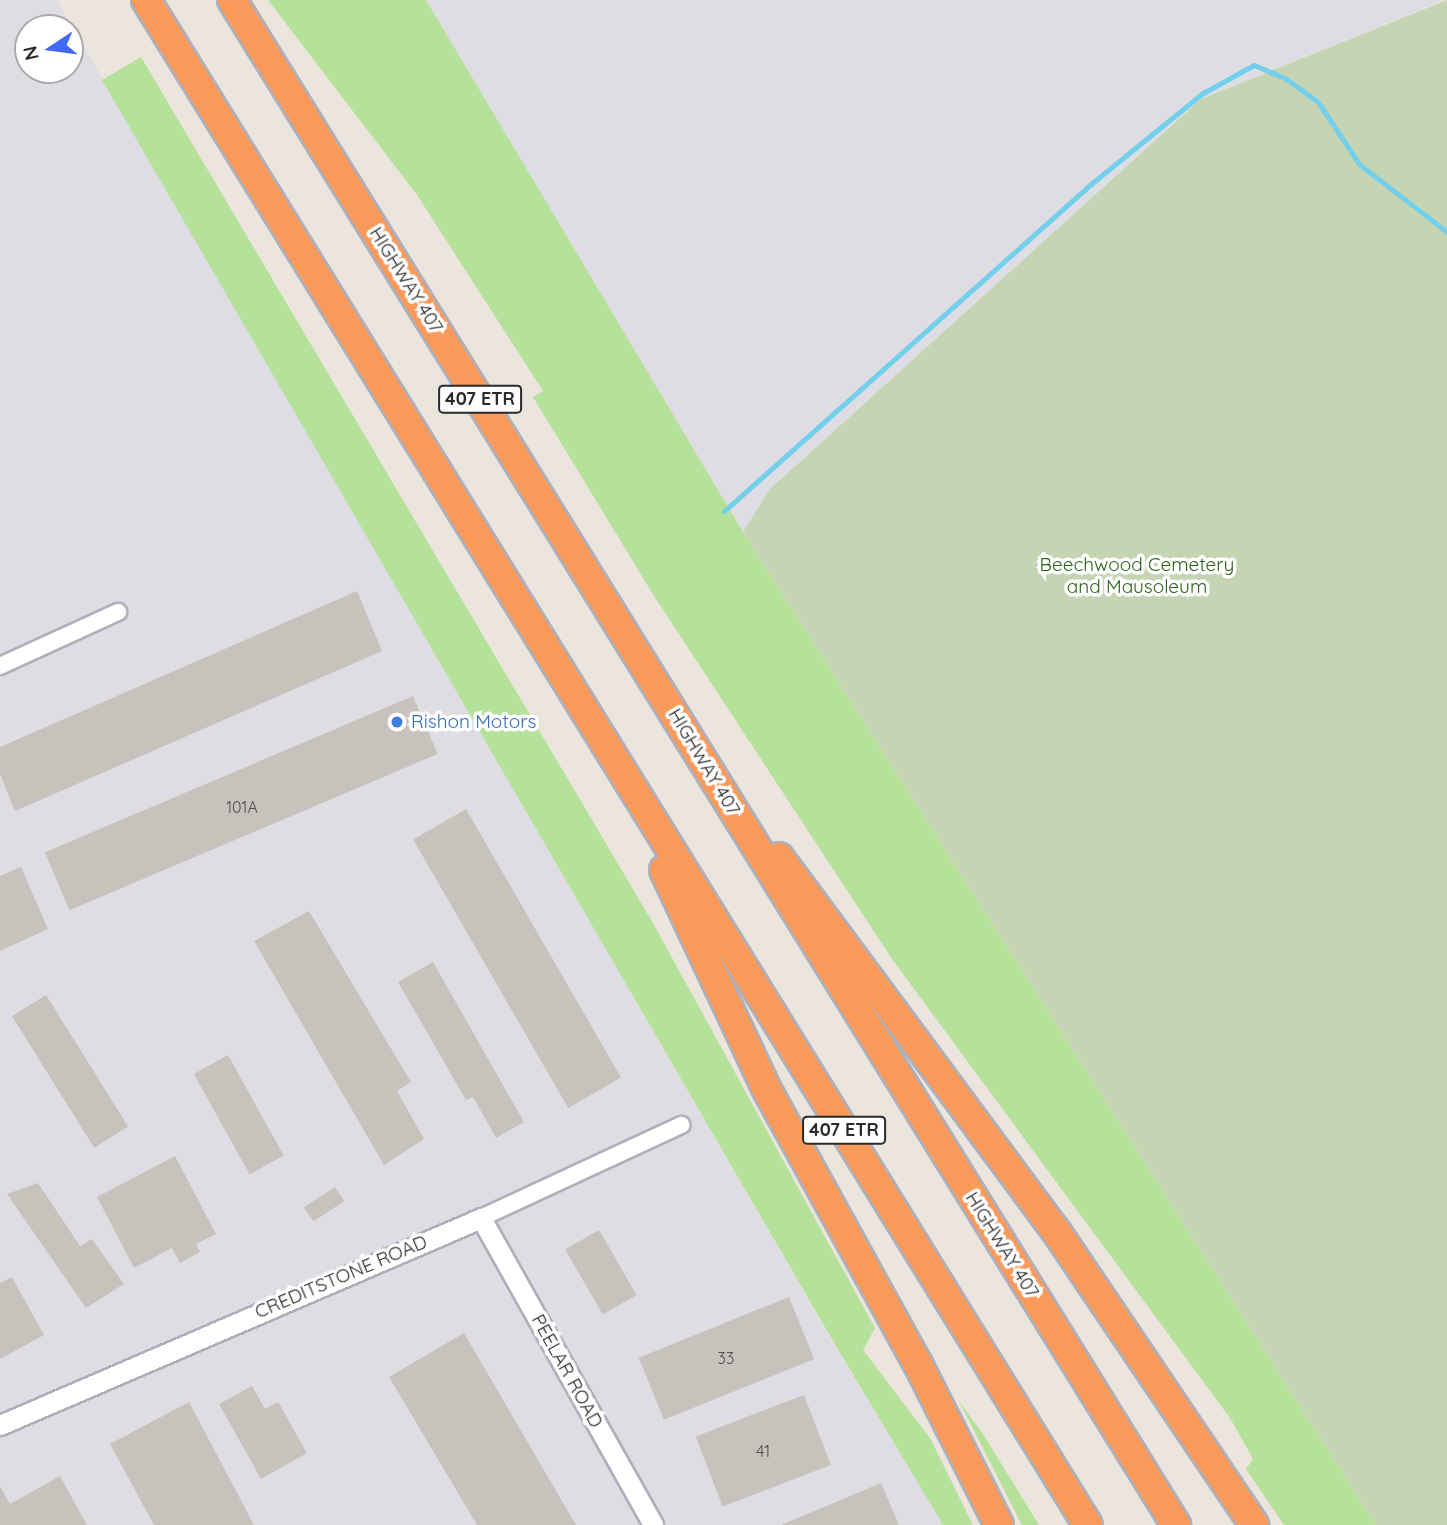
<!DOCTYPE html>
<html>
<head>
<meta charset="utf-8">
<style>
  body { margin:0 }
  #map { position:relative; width:1447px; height:1525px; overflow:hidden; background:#ece5dd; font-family:Quicksand,sans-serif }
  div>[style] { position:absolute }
  .industrial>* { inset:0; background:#dfdde4 }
  .green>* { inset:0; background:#b5e19b }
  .cemetery>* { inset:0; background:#c5d5b4 }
  .stream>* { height:5px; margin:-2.5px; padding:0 2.5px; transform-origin:2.5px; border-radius:2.5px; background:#73cfea }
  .building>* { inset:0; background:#c7c2bc; transform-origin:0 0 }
  .roads { filter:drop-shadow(2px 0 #adb0ba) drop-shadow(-2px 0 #adb0ba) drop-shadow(0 2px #adb0ba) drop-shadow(0 -2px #adb0ba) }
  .minor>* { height:16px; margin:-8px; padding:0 8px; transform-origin:8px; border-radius:8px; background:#fff }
  .tertiary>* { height:19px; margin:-9.5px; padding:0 9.5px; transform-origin:9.5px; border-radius:9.5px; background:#fff }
  .motorway>* { height:28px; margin:-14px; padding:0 14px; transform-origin:14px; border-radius:14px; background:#f99a5b }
  .dots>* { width:19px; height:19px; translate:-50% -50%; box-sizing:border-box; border:4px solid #fff; border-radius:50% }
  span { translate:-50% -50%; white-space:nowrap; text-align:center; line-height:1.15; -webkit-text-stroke:7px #fff; paint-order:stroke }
  .number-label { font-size:16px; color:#51504e }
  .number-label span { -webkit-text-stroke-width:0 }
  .shield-label span { padding:2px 5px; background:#fff; border:2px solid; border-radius:5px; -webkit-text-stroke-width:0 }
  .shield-label { font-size:18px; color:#2a2a2a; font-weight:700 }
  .street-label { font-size:19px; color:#2a2a2a }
  .park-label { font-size:19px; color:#2e651c }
  .shop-label { font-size:19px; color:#366cbe }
  .left { translate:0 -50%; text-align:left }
  .north { position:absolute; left:14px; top:14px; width:70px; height:70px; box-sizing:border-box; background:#fff; border:2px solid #aaa; border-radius:50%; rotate:257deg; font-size:19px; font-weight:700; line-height:28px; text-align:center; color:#2a2a2a }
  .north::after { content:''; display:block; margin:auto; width:24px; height:32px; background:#4269f4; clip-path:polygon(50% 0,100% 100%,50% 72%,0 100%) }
</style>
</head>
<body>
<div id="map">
  <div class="industrial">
    <i style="clip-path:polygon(evenodd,0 0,57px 0,833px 1343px,943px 1525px,0 1525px,0 0,28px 28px,70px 28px,70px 70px,28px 70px,28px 28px)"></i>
    <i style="clip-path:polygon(426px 0,1444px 0,1201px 99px,770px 489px,743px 532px)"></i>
  </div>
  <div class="green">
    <i style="clip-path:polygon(268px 0,426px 0,743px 532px,1376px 1525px,1284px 1525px,1246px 1469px,1253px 1459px,1230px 1418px,892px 959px,654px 596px,533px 397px,543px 391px,417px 195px)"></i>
    <i style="clip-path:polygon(141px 57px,653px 923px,875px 1328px,863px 1350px,930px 1438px,973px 1525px,943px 1525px,834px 1343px,102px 80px)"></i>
    <i style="clip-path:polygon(959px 1401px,983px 1434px,1039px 1525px,1022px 1525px)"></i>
  </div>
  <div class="cemetery">
    <i style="clip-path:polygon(1447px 0,1447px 1525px,1376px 1525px,743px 532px,770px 489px,1201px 99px)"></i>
  </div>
  <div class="stream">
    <i style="left:724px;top:511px;width:485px;rotate:-41.7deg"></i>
    <i style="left:1086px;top:188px;width:151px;rotate:-39.1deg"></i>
    <i style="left:1203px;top:93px;width:58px;rotate:-28.8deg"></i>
    <i style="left:1254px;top:65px;width:34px;rotate:23deg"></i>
    <i style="left:1285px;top:78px;width:41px;rotate:36deg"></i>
    <i style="left:1318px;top:102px;width:74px;rotate:56.5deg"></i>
    <i style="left:1359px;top:164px;width:111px;rotate:37.7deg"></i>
  </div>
  <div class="building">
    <i style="clip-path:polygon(357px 591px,382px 651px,15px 811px,0 774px,0 747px)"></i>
    <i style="left:413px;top:696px;width:63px;height:400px;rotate:67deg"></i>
    <i style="left:466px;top:809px;width:310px;height:61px;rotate:60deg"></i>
    <i style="clip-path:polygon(21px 867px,48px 929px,0 951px,0 876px)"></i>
    <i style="clip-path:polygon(309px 911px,411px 1082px,397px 1091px,424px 1139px,384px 1165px,254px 941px)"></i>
    <i style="clip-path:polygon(433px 962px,524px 1122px,496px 1138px,473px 1097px,466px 1100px,398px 982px)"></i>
    <i style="left:46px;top:995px;width:155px;height:40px;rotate:58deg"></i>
    <i style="left:228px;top:1055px;width:115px;height:39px;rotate:61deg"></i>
    <i style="clip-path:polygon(175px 1156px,216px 1234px,196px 1244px,200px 1252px,180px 1263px,172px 1248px,134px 1268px,97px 1197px)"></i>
    <i style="clip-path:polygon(38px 1183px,80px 1246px,92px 1239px,124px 1284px,86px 1308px,7px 1194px)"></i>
    <i style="left:335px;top:1187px;width:17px;height:37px;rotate:57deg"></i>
    <i style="left:599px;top:1230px;width:75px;height:39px;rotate:60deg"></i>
    <i style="clip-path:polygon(12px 1277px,44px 1335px,0 1359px,0 1283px)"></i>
    <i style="left:789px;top:1297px;width:67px;height:162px;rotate:68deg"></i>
    <i style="clip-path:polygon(464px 1333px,576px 1525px,477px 1525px,389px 1377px)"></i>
    <i style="clip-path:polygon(252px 1386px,265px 1409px,278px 1402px,307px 1453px,261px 1479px,219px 1404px)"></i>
    <i style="left:804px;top:1395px;width:75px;height:116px;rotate:69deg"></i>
    <i style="clip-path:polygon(189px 1402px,254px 1525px,154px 1525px,110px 1444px)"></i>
    <i style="clip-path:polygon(60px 1476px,87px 1525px,0 1525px,0 1486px,10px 1504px)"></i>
    <i style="clip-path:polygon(881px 1483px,899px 1525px,781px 1525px)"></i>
  </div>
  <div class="roads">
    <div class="minor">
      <i style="left:0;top:666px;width:130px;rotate:-24.6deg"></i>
      <i style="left:481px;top:1218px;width:221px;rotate:-24.9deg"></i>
    </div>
    <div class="tertiary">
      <i style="left:0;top:1425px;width:524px;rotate:-23.28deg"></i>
      <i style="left:481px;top:1218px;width:352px;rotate:60.7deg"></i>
    </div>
    <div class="motorway">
      <i style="left:146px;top:0;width:1792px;rotate:58.3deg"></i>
      <i style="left:232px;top:0;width:1794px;rotate:58.24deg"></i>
      <i style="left:779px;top:857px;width:465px;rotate:53.5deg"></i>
      <i style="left:1056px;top:1231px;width:354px;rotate:56deg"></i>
      <i style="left:664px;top:870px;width:241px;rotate:64.9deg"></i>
      <i style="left:766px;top:1088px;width:315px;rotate:61.2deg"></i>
      <i style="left:918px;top:1364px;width:180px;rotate:63.3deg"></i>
    </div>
  </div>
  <div class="dots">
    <i style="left:397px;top:722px;background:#3f7fe0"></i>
  </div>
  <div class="number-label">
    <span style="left:242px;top:807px">101A</span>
    <span style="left:726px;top:1358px">33</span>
    <span style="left:763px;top:1451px">41</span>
  </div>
  <div class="shield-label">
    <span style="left:480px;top:399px">407 ETR</span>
    <span style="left:844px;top:1130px">407 ETR</span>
  </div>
  <div class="street-label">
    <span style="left:406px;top:280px;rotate:58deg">HIGHWAY 407</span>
    <span style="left:704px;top:762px;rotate:59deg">HIGHWAY 407</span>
    <span style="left:1002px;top:1245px;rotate:58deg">HIGHWAY 407</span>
    <span style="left:341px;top:1277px;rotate:-23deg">CREDITSTONE ROAD</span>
    <span style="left:567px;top:1371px;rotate:61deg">PEELAR ROAD</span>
  </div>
  <div class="park-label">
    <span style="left:1137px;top:576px">Beechwood Cemetery<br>and Mausoleum</span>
  </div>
  <div class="shop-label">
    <span class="left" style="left:411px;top:722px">Rishon Motors</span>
  </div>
  <div class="north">N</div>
</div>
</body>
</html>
